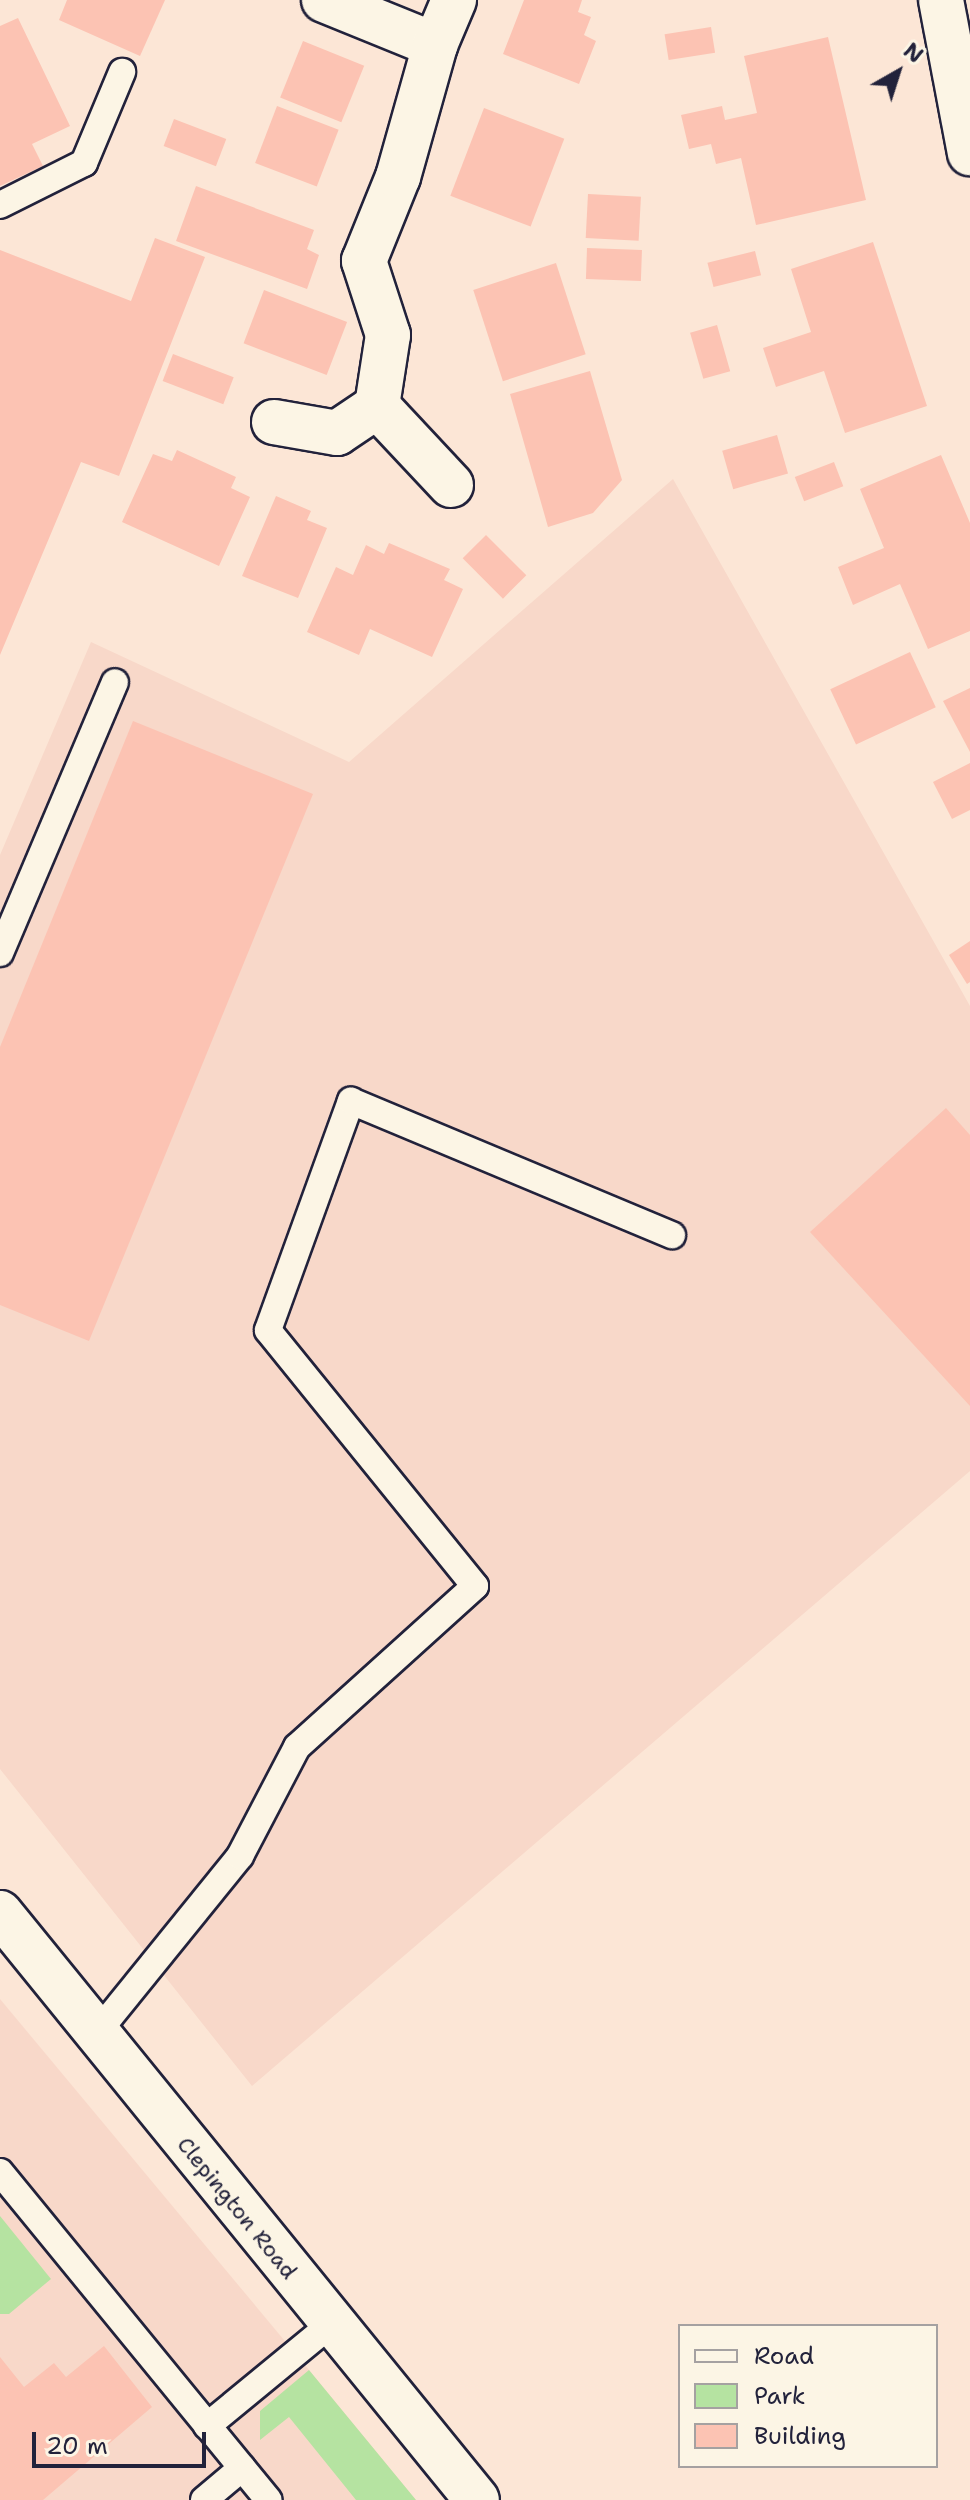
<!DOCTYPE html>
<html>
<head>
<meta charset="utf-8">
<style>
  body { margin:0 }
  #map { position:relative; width:970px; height:2500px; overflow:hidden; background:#fce6d6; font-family:"Shantell Sans",sans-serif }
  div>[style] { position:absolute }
  .built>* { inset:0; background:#f8d8c9 }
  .green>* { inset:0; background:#b5e3a1 }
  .building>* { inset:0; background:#fcc3b3; transform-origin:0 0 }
  .roads { filter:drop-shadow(2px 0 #22223b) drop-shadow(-2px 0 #22223b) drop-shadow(0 2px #22223b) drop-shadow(0 -2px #22223b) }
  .lane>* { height:26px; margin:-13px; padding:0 13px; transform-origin:13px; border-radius:13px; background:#fcf5e5 }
  .street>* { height:44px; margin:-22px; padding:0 22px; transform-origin:22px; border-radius:22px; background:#fcf5e5 }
  .secondary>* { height:44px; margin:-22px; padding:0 22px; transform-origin:22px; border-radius:22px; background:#fcf5e5 }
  span { translate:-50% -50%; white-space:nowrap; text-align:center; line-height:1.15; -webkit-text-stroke:7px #fcf5e5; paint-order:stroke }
  .street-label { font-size:22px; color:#22223b }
  .legend { position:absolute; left:678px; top:2324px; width:260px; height:144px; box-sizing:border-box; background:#fcf5e5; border:2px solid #a5a1a1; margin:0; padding:10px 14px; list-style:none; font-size:24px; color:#22223b }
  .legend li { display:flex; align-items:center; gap:16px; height:40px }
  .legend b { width:40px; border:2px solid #a5a1a1 }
  .north { position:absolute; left:858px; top:32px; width:80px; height:80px; -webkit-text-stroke:6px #fcf5e5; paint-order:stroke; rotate:39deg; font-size:22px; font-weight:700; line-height:32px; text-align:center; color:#22223b }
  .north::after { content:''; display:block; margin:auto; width:28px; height:36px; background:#22223b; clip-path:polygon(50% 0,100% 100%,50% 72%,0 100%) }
  .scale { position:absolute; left:32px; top:2432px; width:174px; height:36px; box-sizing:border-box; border:4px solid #22223b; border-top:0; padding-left:10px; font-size:24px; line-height:28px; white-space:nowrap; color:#22223b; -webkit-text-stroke:6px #fcf5e5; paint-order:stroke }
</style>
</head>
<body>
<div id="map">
  <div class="built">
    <i style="clip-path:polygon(673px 479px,970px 1006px,970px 1471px,252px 2086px,0 1769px,0 855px,91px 642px,349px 762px)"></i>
    <i style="clip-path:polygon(0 1999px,309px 2370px,416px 2500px,0 2500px)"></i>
  </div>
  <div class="green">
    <i style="clip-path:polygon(0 2216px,51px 2279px,9px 2314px,0 2314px)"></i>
    <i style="clip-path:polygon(309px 2370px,416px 2500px,356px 2500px,289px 2417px,260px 2440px,260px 2411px)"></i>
  </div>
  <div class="building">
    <i style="clip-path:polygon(67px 0,165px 0,140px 56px,59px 20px)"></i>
    <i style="clip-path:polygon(524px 0,582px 0,578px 12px,591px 17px,584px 35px,596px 41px,579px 84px,503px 54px)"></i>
    <i style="clip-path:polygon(18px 18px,70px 126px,32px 144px,43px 166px,0 186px,0 26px)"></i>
    <i style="left:711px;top:27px;width:26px;height:47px;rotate:81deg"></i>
    <i style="clip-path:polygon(828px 37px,866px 200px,756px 225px,741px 158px,716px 164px,711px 144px,689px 149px,681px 115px,722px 106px,725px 120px,757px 113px,744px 56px)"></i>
    <i style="left:303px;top:41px;width:66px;height:61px;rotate:22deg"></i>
    <i style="left:277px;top:106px;width:66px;height:61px;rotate:21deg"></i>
    <i style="left:484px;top:108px;width:86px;height:94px;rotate:21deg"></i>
    <i style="left:174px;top:119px;width:56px;height:29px;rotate:21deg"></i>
    <i style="clip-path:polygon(196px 186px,314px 230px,307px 249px,319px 255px,307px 289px,176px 241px)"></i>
    <i style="left:588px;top:194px;width:53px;height:44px;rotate:3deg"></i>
    <i style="clip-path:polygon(155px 238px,205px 257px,119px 476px,81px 462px,0 655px,0 250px,131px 301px)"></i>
    <i style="clip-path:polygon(873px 242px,927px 406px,845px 433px,824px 371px,776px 387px,763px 348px,811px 332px,791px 269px)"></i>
    <i style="left:587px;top:248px;width:55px;height:31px;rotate:2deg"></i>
    <i style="left:755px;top:251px;width:25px;height:49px;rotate:76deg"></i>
    <i style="left:556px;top:263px;width:96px;height:87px;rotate:72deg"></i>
    <i style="left:264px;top:290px;width:89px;height:57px;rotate:21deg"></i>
    <i style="left:717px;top:325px;width:48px;height:28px;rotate:74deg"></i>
    <i style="left:173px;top:354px;width:65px;height:29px;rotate:21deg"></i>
    <i style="clip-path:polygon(590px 371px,622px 480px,593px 513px,548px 527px,510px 394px)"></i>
    <i style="left:777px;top:435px;width:40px;height:57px;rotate:74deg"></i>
    <i style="clip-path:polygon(177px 450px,236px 477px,231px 488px,250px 497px,219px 566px,122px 522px,153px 454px,172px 461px)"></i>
    <i style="clip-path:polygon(941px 455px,970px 523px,970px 631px,928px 649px,900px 584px,853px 605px,838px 567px,884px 548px,860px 489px)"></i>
    <i style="left:834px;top:462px;width:26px;height:42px;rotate:69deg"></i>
    <i style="clip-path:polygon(276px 496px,311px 511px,307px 520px,327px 528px,298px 598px,242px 576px)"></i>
    <i style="left:486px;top:535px;width:57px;height:33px;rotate:45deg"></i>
    <i style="clip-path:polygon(389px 543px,450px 569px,444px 580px,463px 589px,432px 657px,370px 629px,359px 655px,307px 632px,336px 567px,353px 575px,366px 545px,384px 554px)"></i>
    <i style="left:910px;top:652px;width:61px;height:88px;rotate:65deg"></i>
    <i style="clip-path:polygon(970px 688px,970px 752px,943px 701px)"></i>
    <i style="clip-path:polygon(133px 721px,313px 794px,89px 1341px,0 1305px,0 1047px)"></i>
    <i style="clip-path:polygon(970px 763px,970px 810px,952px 819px,933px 782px)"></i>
    <i style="clip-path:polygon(970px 941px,970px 982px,967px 984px,949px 955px)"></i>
    <i style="clip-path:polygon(946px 1108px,970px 1135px,970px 1406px,810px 1232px)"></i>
    <i style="clip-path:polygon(104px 2346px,152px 2407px,43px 2500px,0 2500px,0 2357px,24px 2387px,54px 2363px,66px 2377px)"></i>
  </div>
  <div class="roads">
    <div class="lane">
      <i style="left:0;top:205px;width:94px;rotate:-26.6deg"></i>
      <i style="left:84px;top:163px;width:99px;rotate:-67.3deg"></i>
      <i style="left:0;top:953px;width:294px;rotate:-67deg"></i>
      <i style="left:96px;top:2034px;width:229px;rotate:-51deg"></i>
      <i style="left:240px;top:1856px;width:123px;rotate:-62.4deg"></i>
      <i style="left:297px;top:1747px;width:240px;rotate:-42.1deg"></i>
      <i style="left:475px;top:1586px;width:329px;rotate:-129deg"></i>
      <i style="left:268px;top:1330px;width:244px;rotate:-70.1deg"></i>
      <i style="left:351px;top:1101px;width:348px;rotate:22.7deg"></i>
      <i style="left:0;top:2172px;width:424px;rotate:50.7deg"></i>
      <i style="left:207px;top:2426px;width:161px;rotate:-39.4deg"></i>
      <i style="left:204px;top:2500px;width:50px;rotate:-40.1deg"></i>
    </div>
    <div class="street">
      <i style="left:324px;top:0;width:120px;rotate:22.1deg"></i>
      <i style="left:941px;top:0;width:156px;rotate:79.3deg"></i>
      <i style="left:274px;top:422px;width:64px;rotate:9.9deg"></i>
      <i style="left:337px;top:433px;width:48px;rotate:-34deg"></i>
      <i style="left:451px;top:485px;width:108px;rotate:-133.1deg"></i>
      <i style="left:377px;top:406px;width:72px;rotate:-81.2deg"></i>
      <i style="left:388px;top:335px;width:78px;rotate:-108deg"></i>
      <i style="left:364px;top:261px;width:91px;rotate:-68deg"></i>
      <i style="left:398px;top:177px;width:137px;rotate:-74.3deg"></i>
      <i style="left:435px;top:45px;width:49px;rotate:-67.1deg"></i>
    </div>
    <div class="secondary">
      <i style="left:0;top:1913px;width:756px;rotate:50.9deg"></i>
    </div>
  </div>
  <div class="street-label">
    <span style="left:237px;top:2208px;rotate:51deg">Clepington Road</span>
  </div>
  <ul class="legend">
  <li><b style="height:10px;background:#fcf5e5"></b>Road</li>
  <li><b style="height:22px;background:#b5e3a1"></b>Park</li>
  <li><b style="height:22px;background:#fcc3b3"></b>Building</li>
  </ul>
  <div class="north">N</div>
  <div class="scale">20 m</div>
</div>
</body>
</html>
